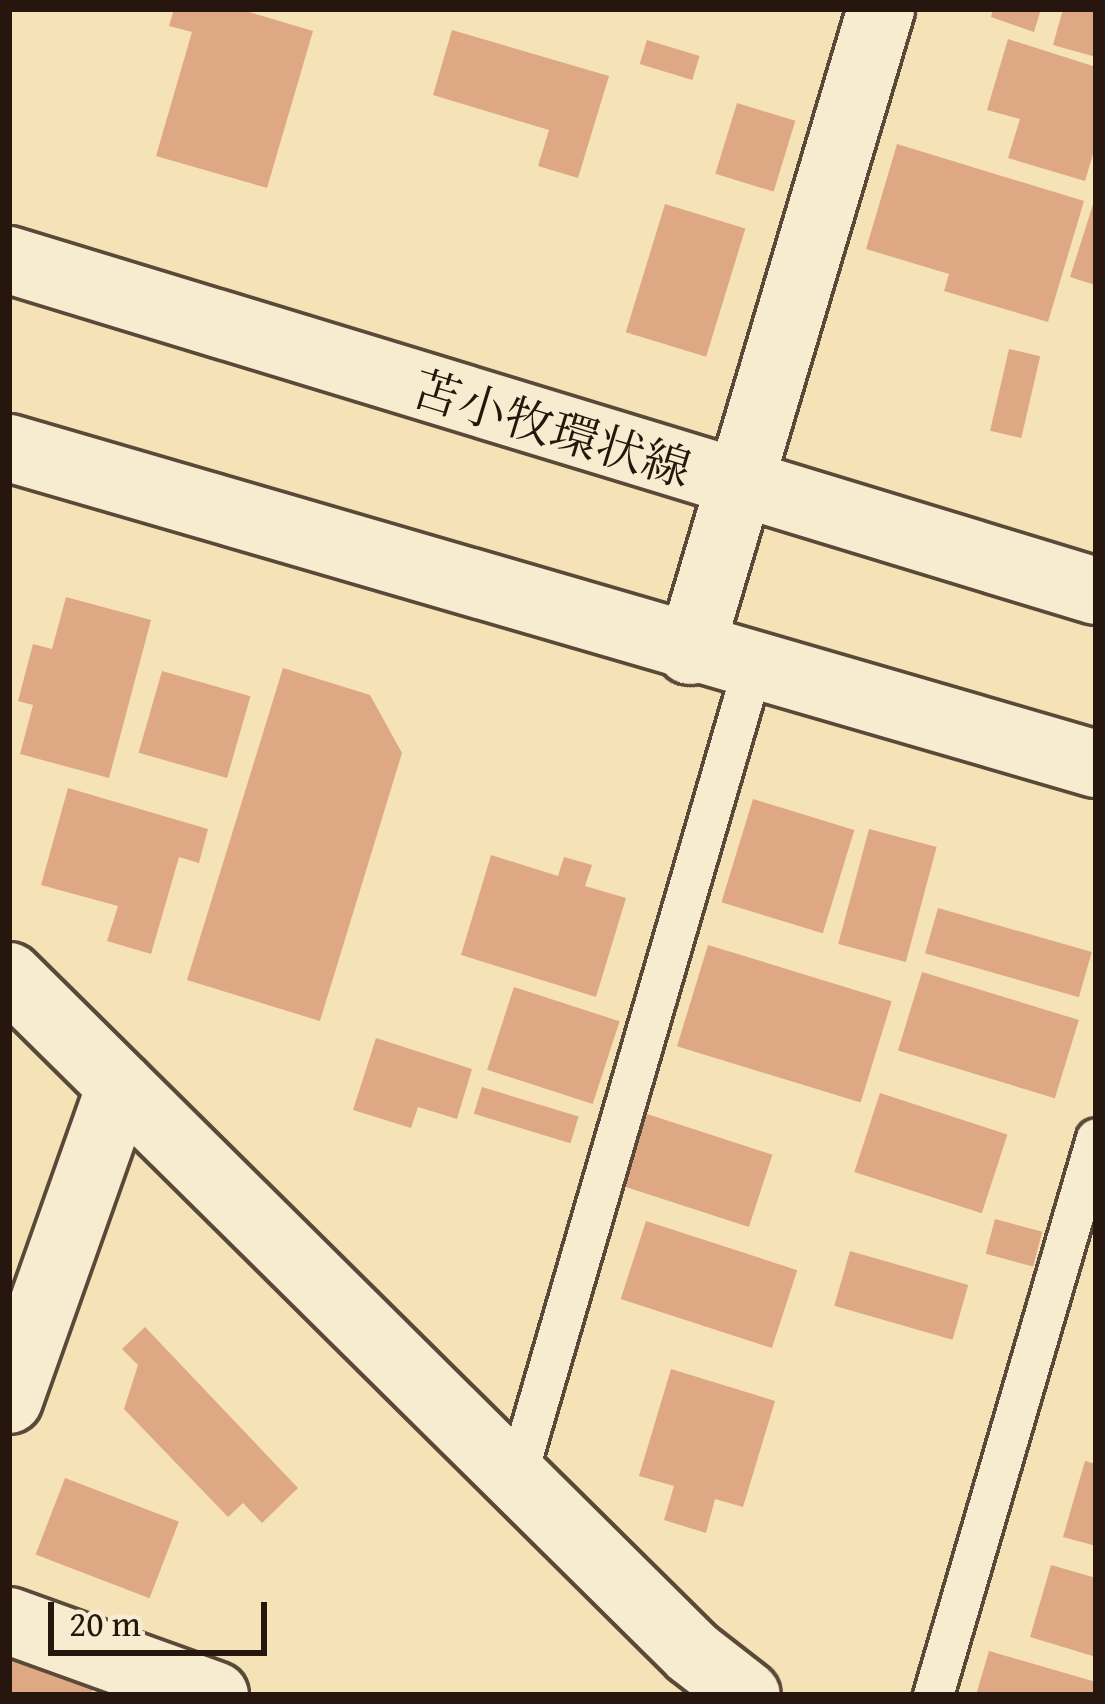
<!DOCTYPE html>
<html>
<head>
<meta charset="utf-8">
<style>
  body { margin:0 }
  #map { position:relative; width:1105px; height:1704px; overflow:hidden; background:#f5e2b7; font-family:"Gentium Book Plus","Noto Serif JP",serif }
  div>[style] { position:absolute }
  .building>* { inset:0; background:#dfa884; transform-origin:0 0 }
  .roads { filter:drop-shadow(3px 0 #5a4938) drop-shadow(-3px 0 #5a4938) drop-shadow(0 3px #5a4938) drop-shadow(0 -3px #5a4938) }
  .lane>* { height:39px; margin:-19.5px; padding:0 19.5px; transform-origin:19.5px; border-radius:19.5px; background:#f8ecd0 }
  .street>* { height:66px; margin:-33px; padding:0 33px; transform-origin:33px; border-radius:33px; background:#f8ecd0 }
  .secondary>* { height:66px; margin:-33px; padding:0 33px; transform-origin:33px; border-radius:33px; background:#f8ecd0 }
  span { translate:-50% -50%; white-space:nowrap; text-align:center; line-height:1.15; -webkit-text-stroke:9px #f8ecd0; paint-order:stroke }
  .street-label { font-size:48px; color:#27160d }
  .frame { position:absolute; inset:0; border:12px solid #27160d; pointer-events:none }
  .scale { position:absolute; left:48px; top:1602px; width:219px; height:54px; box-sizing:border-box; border:6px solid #27160d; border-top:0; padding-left:15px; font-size:36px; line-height:42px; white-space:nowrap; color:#27160d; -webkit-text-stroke:9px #f8ecd0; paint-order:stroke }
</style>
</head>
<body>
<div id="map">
  <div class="building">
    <i style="clip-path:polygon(174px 9px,239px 9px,313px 31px,267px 188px,156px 156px,192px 32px,169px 26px)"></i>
    <i style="clip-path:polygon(993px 9px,1041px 9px,1034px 32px,991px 17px)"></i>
    <i style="clip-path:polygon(1063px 9px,1096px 9px,1096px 57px,1053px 45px)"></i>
    <i style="clip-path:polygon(452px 30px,609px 76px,578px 178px,538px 166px,549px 130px,433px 95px)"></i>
    <i style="clip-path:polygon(1008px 39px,1096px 67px,1096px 144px,1085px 181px,1008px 158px,1020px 119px,987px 110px)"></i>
    <i style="left:647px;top:40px;width:55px;height:25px;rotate:17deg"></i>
    <i style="left:737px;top:103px;width:61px;height:74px;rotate:17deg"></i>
    <i style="clip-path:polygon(897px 144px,1084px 201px,1048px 322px,944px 291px,949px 274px,866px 249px)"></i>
    <i style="clip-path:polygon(1095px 198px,1096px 198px,1095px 285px,1070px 277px)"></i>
    <i style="left:665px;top:204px;width:84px;height:134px;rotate:17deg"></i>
    <i style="left:1009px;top:349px;width:32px;height:84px;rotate:13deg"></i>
    <i style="clip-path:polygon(66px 597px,151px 620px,109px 778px,20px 754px,33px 705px,18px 701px,33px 644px,52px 649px)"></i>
    <i style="clip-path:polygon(283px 668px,370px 695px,402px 753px,320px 1021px,187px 980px)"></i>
    <i style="left:162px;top:671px;width:92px;height:85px;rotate:16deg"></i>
    <i style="clip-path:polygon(68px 788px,208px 829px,199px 863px,179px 857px,151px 954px,107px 941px,118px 906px,41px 885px)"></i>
    <i style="left:753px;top:799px;width:106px;height:108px;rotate:17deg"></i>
    <i style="left:869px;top:829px;width:70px;height:119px;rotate:15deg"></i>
    <i style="clip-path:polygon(491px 855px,558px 876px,564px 857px,592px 865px,585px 886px,626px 898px,596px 997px,461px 955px)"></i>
    <i style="left:938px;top:908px;width:160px;height:47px;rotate:16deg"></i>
    <i style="left:708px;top:945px;width:192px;height:106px;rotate:17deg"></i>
    <i style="left:922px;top:972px;width:164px;height:82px;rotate:17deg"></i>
    <i style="left:514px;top:987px;width:111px;height:87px;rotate:18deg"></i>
    <i style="clip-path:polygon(376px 1038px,472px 1069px,457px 1119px,418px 1107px,411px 1128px,353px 1110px)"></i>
    <i style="left:482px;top:1087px;width:101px;height:28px;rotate:17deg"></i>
    <i style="left:880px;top:1093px;width:134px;height:83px;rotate:18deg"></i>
    <i style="left:644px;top:1113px;width:135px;height:76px;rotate:18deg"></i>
    <i style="left:995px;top:1219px;width:49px;height:36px;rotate:15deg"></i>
    <i style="left:646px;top:1221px;width:159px;height:82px;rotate:18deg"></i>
    <i style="left:850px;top:1251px;width:123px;height:57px;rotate:16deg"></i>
    <i style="clip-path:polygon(145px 1327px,298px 1488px,262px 1523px,243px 1503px,228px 1517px,124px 1409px,138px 1365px,122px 1349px)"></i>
    <i style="clip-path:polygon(671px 1369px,775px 1401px,743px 1507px,715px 1499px,706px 1533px,664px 1520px,674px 1486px,639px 1476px)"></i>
    <i style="clip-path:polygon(1085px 1461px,1096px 1464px,1096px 1546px,1063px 1537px)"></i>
    <i style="left:65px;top:1478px;width:122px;height:82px;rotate:21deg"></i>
    <i style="clip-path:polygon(1051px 1565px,1096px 1578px,1096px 1657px,1030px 1637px)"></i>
    <i style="clip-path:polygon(989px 1651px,1096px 1682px,1096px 1695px,976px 1695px)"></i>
    <i style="clip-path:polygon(12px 1656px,93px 1689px,90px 1695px,9px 1695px)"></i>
  </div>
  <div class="roads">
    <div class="lane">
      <i style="left:516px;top:1478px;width:847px;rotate:-73.75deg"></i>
      <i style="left:933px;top:1695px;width:580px;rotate:-73.69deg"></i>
    </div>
    <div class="street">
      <i style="left:690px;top:651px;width:670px;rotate:-73.43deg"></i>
      <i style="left:9px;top:976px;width:962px;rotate:44.71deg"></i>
      <i style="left:693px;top:1653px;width:68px;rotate:37.9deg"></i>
      <i style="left:9px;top:1400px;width:333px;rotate:-70.5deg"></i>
      <i style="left:9px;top:1621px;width:219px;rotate:19.8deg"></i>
    </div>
    <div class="secondary">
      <i style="left:9px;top:260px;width:1136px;rotate:16.94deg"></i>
      <i style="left:9px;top:448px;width:1132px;rotate:16.21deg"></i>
    </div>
  </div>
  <div class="street-label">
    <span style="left:552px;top:428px;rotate:17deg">苫小牧環状線</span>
  </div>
  <div class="frame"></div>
  <div class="scale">20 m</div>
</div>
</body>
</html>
